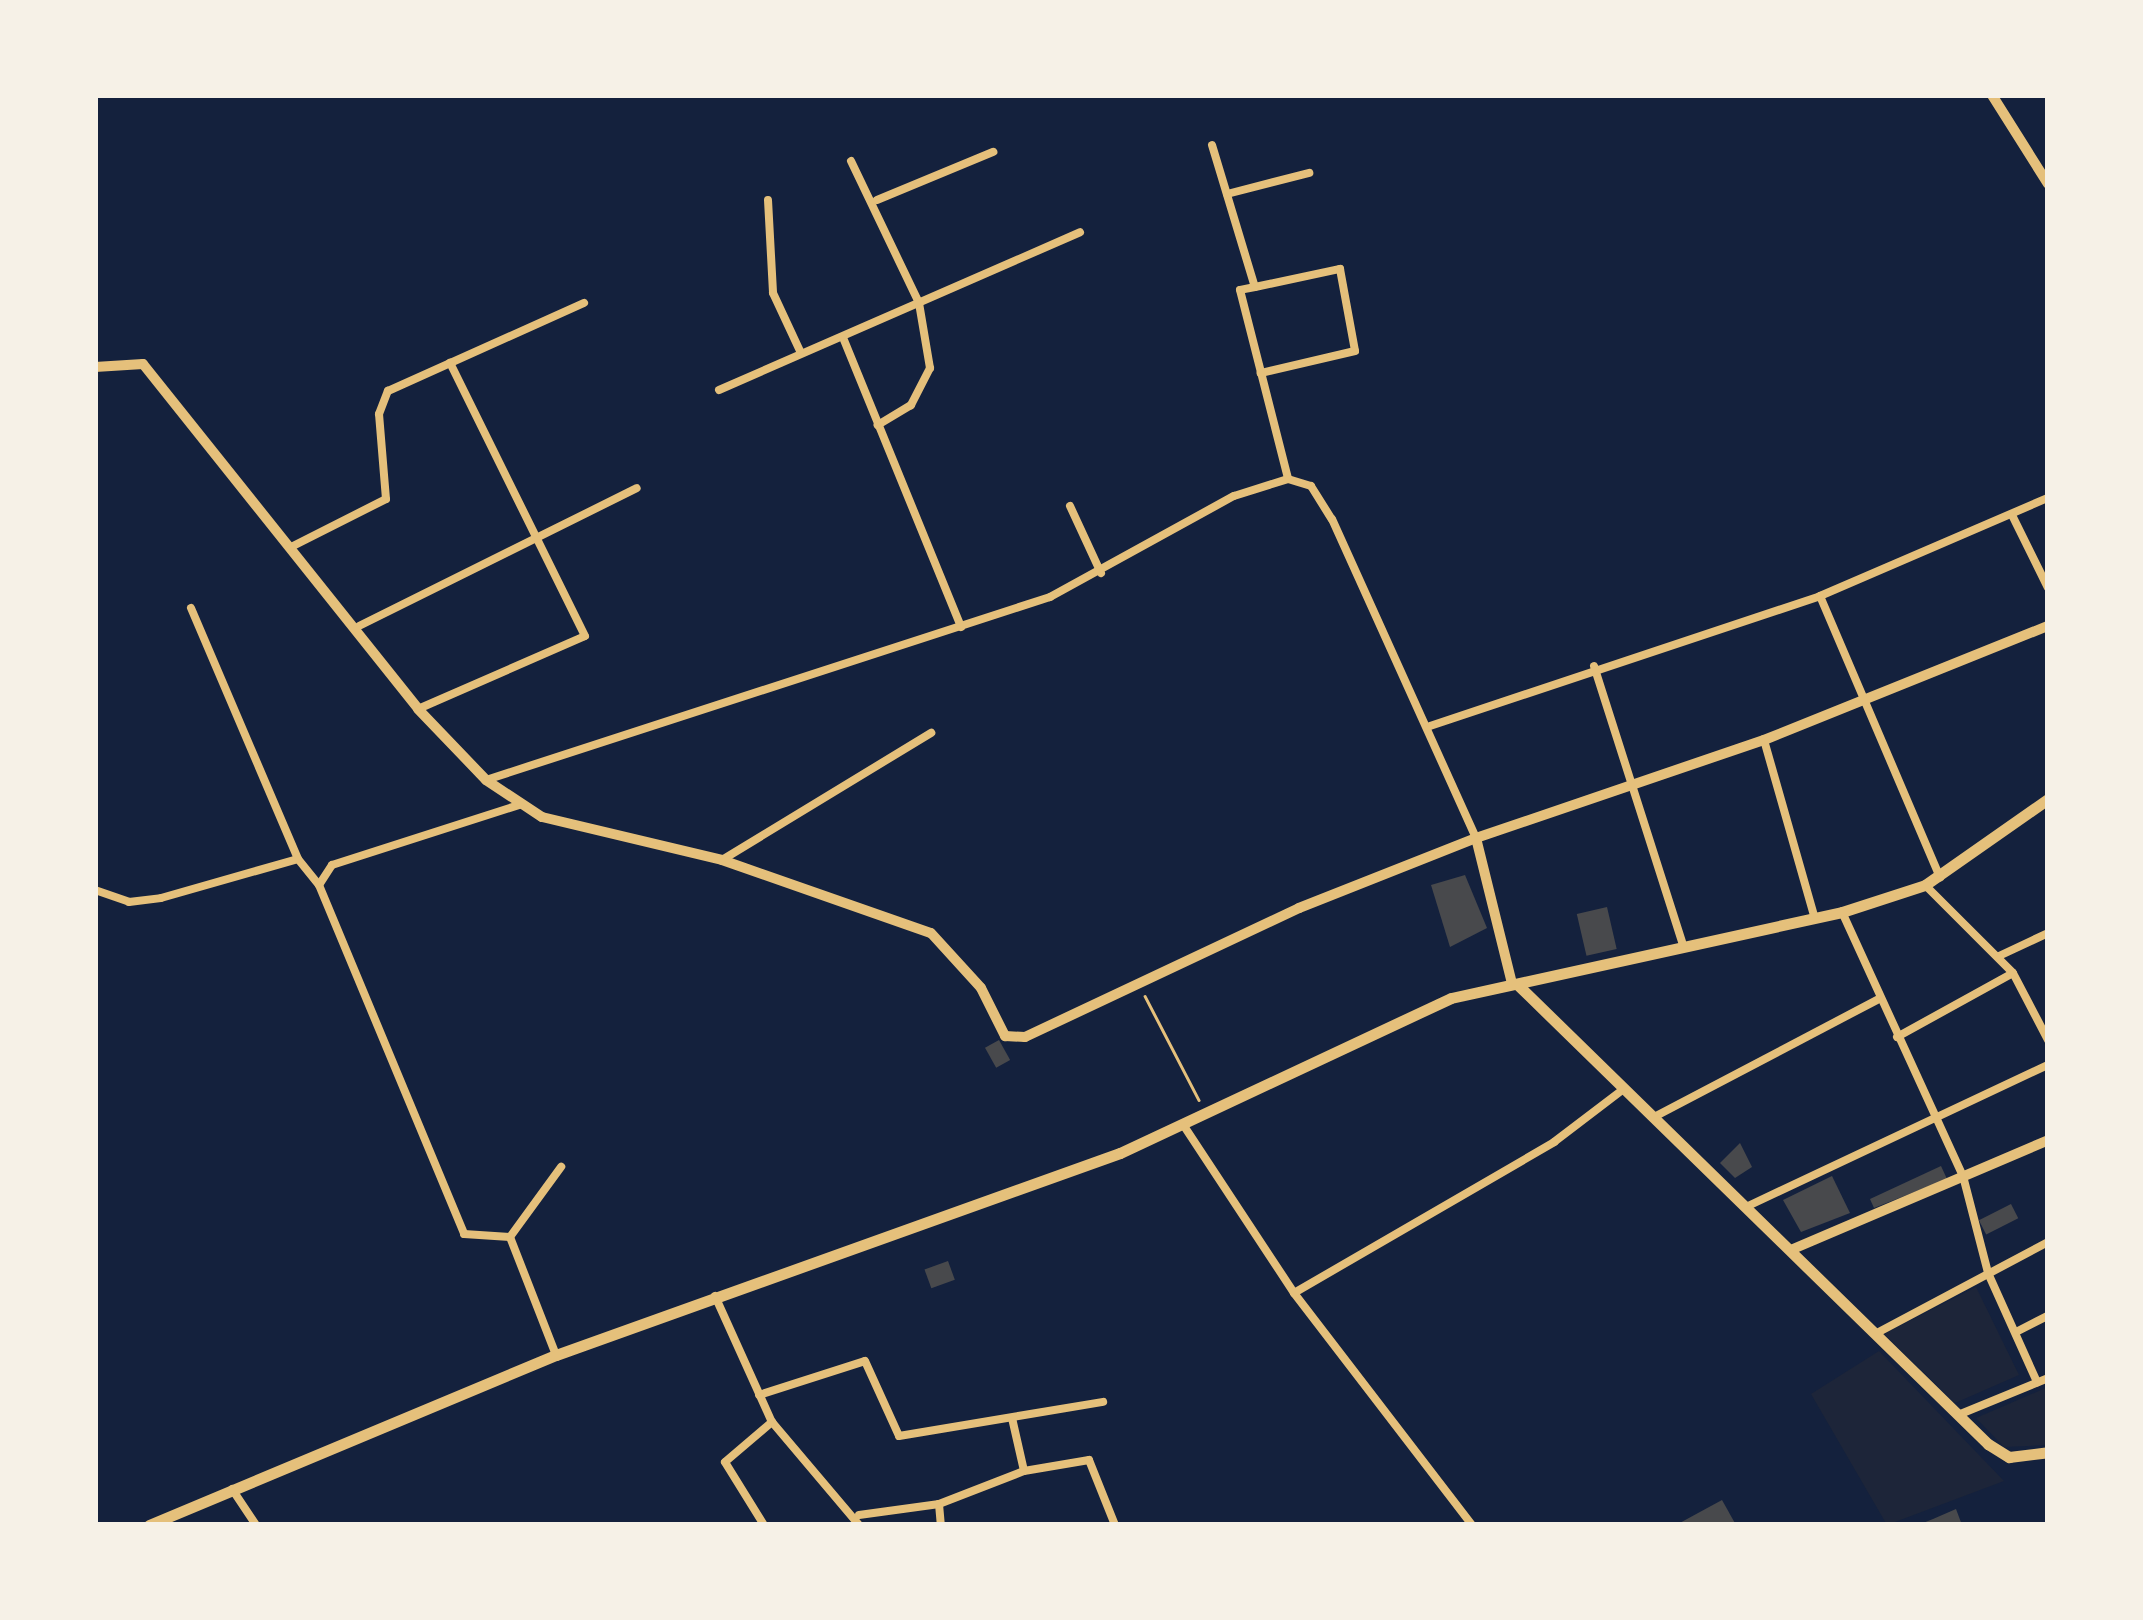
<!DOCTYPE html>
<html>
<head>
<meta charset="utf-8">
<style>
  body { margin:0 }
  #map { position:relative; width:2143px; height:1620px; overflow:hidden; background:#14213d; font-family:"Archivo Narrow",sans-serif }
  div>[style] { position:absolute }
  .green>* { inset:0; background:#1d2539 }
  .building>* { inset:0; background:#48494c; transform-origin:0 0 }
  .path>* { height:2.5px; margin:-1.25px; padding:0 1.25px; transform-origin:1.25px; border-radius:1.25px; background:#e5c07b }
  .minor>* { height:8px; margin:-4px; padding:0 4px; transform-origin:4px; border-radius:4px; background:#e5c07b }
  .tertiary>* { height:10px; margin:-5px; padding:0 5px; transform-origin:5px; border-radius:5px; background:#e5c07b }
  .secondary>* { height:11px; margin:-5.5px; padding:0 5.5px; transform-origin:5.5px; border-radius:5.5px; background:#e5c07b }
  span { translate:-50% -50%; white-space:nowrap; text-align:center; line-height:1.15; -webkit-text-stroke:8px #f6f1e7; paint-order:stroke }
  .frame { position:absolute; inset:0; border:98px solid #f6f1e7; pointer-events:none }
</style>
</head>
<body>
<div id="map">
  <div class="green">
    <i style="clip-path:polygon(1976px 1287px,2019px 1375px,1955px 1403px,1884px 1334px)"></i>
    <i style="clip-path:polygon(1879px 1351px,2004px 1481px,1887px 1525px,1811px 1394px)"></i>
    <i style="clip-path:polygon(2048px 1387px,2048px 1445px,2004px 1447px,1976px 1418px)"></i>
  </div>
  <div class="building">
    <i style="clip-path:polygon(1465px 875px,1487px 928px,1450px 947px,1431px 885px)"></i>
    <i style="left:1607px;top:907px;width:43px;height:31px;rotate:77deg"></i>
    <i style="left:999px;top:1040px;width:23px;height:16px;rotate:61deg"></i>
    <i style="clip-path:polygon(1740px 1143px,1752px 1167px,1735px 1178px,1720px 1163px)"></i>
    <i style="clip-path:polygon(1941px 1166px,1947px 1179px,1874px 1208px,1870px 1199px)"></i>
    <i style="clip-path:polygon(1832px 1176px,1850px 1213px,1801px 1232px,1783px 1200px)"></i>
    <i style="left:2011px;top:1204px;width:16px;height:36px;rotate:63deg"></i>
    <i style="left:948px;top:1261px;width:20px;height:25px;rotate:70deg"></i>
    <i style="clip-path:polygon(1722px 1500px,1736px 1525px,1676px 1525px)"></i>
    <i style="clip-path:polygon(1956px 1509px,1962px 1525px,1918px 1525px,1933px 1519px)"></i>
  </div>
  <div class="path">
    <i style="left:1145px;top:996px;width:117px;rotate:62.6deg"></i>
  </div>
  <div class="minor">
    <i style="left:1212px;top:145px;width:148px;rotate:73.2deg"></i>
    <i style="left:1255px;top:287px;width:15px;rotate:169deg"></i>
    <i style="left:1240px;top:290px;width:195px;rotate:75.7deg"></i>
    <i style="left:851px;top:161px;width:157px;rotate:64.4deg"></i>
    <i style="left:919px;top:303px;width:66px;rotate:80.4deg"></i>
    <i style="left:930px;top:368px;width:42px;rotate:117.2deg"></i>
    <i style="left:911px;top:405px;width:39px;rotate:149deg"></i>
    <i style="left:1227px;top:194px;width:85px;rotate:-14.4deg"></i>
    <i style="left:768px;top:200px;width:93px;rotate:86.9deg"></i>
    <i style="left:773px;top:293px;width:66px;rotate:65deg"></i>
    <i style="left:877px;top:200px;width:126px;rotate:-22.5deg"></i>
    <i style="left:1255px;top:287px;width:87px;rotate:-12deg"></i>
    <i style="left:1340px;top:269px;width:83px;rotate:79.6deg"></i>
    <i style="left:1355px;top:351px;width:97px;rotate:166.8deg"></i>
    <i style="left:844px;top:340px;width:310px;rotate:67.8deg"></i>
    <i style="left:719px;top:390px;width:394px;rotate:-23.6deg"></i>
    <i style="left:1070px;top:506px;width:74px;rotate:65.2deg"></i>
    <i style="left:2012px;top:515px;width:81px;rotate:63.7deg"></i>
    <i style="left:293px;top:546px;width:104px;rotate:-26.8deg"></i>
    <i style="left:386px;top:499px;width:85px;rotate:-94.7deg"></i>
    <i style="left:379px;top:414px;width:25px;rotate:-69deg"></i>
    <i style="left:388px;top:391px;width:215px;rotate:-24.2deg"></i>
    <i style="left:1820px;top:596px;width:306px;rotate:66.9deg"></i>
    <i style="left:191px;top:608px;width:273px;rotate:66.9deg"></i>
    <i style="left:298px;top:859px;width:33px;rotate:51deg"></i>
    <i style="left:319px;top:885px;width:378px;rotate:67.4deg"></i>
    <i style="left:464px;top:1234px;width:46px;rotate:3.7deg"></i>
    <i style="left:359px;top:626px;width:310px;rotate:-26.4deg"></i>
    <i style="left:1594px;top:666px;width:290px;rotate:72.3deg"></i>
    <i style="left:418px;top:709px;width:182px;rotate:-23.6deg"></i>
    <i style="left:585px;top:636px;width:305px;rotate:-116.3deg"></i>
    <i style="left:1430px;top:726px;width:411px;rotate:-18.4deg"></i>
    <i style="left:1820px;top:596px;width:248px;rotate:-23.3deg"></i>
    <i style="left:1764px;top:740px;width:186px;rotate:74.1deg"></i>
    <i style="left:486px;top:780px;width:593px;rotate:-17.98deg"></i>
    <i style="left:1050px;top:597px;width:210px;rotate:-28.8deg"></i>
    <i style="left:1234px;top:496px;width:57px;rotate:-17.5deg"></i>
    <i style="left:1288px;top:479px;width:24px;rotate:17deg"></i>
    <i style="left:1311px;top:486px;width:39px;rotate:58deg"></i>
    <i style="left:1332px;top:519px;width:350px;rotate:65.7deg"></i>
    <i style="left:722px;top:860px;width:245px;rotate:-31.3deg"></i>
    <i style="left:319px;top:885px;width:24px;rotate:-57deg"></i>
    <i style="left:332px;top:865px;width:200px;rotate:-17.8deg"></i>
    <i style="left:1925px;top:885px;width:124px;rotate:45deg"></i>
    <i style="left:2013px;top:973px;width:76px;rotate:62.4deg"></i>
    <i style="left:95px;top:890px;width:36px;rotate:19deg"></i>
    <i style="left:129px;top:902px;width:32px;rotate:-7deg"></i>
    <i style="left:161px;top:898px;width:142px;rotate:-15.9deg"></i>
    <i style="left:1842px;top:912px;width:290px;rotate:65.4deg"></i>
    <i style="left:1963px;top:1176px;width:100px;rotate:75.5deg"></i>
    <i style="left:1988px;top:1273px;width:120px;rotate:65.8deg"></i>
    <i style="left:1999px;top:956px;width:54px;rotate:-25.1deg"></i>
    <i style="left:1897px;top:1037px;width:132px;rotate:-28.9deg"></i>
    <i style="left:1656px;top:1116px;width:252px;rotate:-27.7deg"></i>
    <i style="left:1184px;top:1126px;width:200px;rotate:56.6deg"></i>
    <i style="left:1294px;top:1293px;width:292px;rotate:52.5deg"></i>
    <i style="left:1748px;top:1206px;width:331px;rotate:-25.2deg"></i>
    <i style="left:1294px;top:1293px;width:301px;rotate:-30.1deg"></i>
    <i style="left:1554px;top:1142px;width:89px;rotate:-37.3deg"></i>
    <i style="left:715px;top:1296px;width:138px;rotate:65.7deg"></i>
    <i style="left:772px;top:1422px;width:135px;rotate:49.8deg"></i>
    <i style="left:2016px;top:1332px;width:36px;rotate:-27deg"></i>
    <i style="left:1875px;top:1334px;width:196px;rotate:-28deg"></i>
    <i style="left:556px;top:1355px;width:127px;rotate:-111.3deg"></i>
    <i style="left:510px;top:1237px;width:87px;rotate:-53.9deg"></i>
    <i style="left:759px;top:1395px;width:111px;rotate:-17.8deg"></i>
    <i style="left:865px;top:1361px;width:82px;rotate:65.6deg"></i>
    <i style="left:899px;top:1436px;width:207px;rotate:-9.5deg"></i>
    <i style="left:1958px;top:1415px;width:97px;rotate:-22.3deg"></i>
    <i style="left:1012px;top:1418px;width:54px;rotate:77.2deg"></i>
    <i style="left:232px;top:1489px;width:43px;rotate:56.3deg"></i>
    <i style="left:939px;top:1504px;width:21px;rotate:85deg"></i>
    <i style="left:859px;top:1515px;width:81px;rotate:-7.8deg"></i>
    <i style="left:939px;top:1504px;width:91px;rotate:-21.2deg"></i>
    <i style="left:1024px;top:1471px;width:66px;rotate:-9.6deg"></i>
    <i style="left:1089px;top:1460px;width:70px;rotate:68.2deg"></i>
    <i style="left:764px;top:1525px;width:74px;rotate:-121.8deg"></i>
    <i style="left:725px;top:1462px;width:62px;rotate:-40.4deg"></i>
  </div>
  <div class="tertiary">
    <i style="left:1992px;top:95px;width:105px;rotate:57.8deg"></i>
    <i style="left:95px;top:367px;width:48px;rotate:-3.6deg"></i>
    <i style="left:143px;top:364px;width:441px;rotate:51.4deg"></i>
    <i style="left:418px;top:709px;width:98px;rotate:46.2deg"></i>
    <i style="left:486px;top:780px;width:67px;rotate:33.5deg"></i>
    <i style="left:542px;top:817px;width:185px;rotate:13.4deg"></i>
    <i style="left:722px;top:860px;width:221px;rotate:19.3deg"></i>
    <i style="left:931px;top:933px;width:74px;rotate:47.7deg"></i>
    <i style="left:981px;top:988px;width:54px;rotate:63.4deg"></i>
    <i style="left:1005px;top:1036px;width:20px;rotate:3deg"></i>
    <i style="left:1025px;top:1037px;width:303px;rotate:-25.2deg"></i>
    <i style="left:1299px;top:908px;width:190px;rotate:-21.6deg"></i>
    <i style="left:1476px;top:838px;width:304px;rotate:-18.8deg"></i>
    <i style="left:1764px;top:740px;width:306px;rotate:-21.9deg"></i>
    <i style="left:1476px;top:838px;width:149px;rotate:76.1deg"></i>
    <i style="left:1793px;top:1249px;width:277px;rotate:-23.1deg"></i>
  </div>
  <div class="secondary">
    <i style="left:1519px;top:986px;width:656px;rotate:44.32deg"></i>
    <i style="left:1988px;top:1444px;width:25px;rotate:32deg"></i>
    <i style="left:2009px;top:1457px;width:39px;rotate:-7deg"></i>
    <i style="left:149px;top:1525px;width:441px;rotate:-22.7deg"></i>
    <i style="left:556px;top:1355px;width:599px;rotate:-19.71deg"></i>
    <i style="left:1120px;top:1153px;width:365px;rotate:-25.1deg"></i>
    <i style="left:1451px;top:998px;width:400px;rotate:-12.4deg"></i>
    <i style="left:1842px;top:912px;width:87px;rotate:-18deg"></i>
    <i style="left:1925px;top:885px;width:150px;rotate:-35deg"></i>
  </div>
  <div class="frame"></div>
</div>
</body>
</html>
